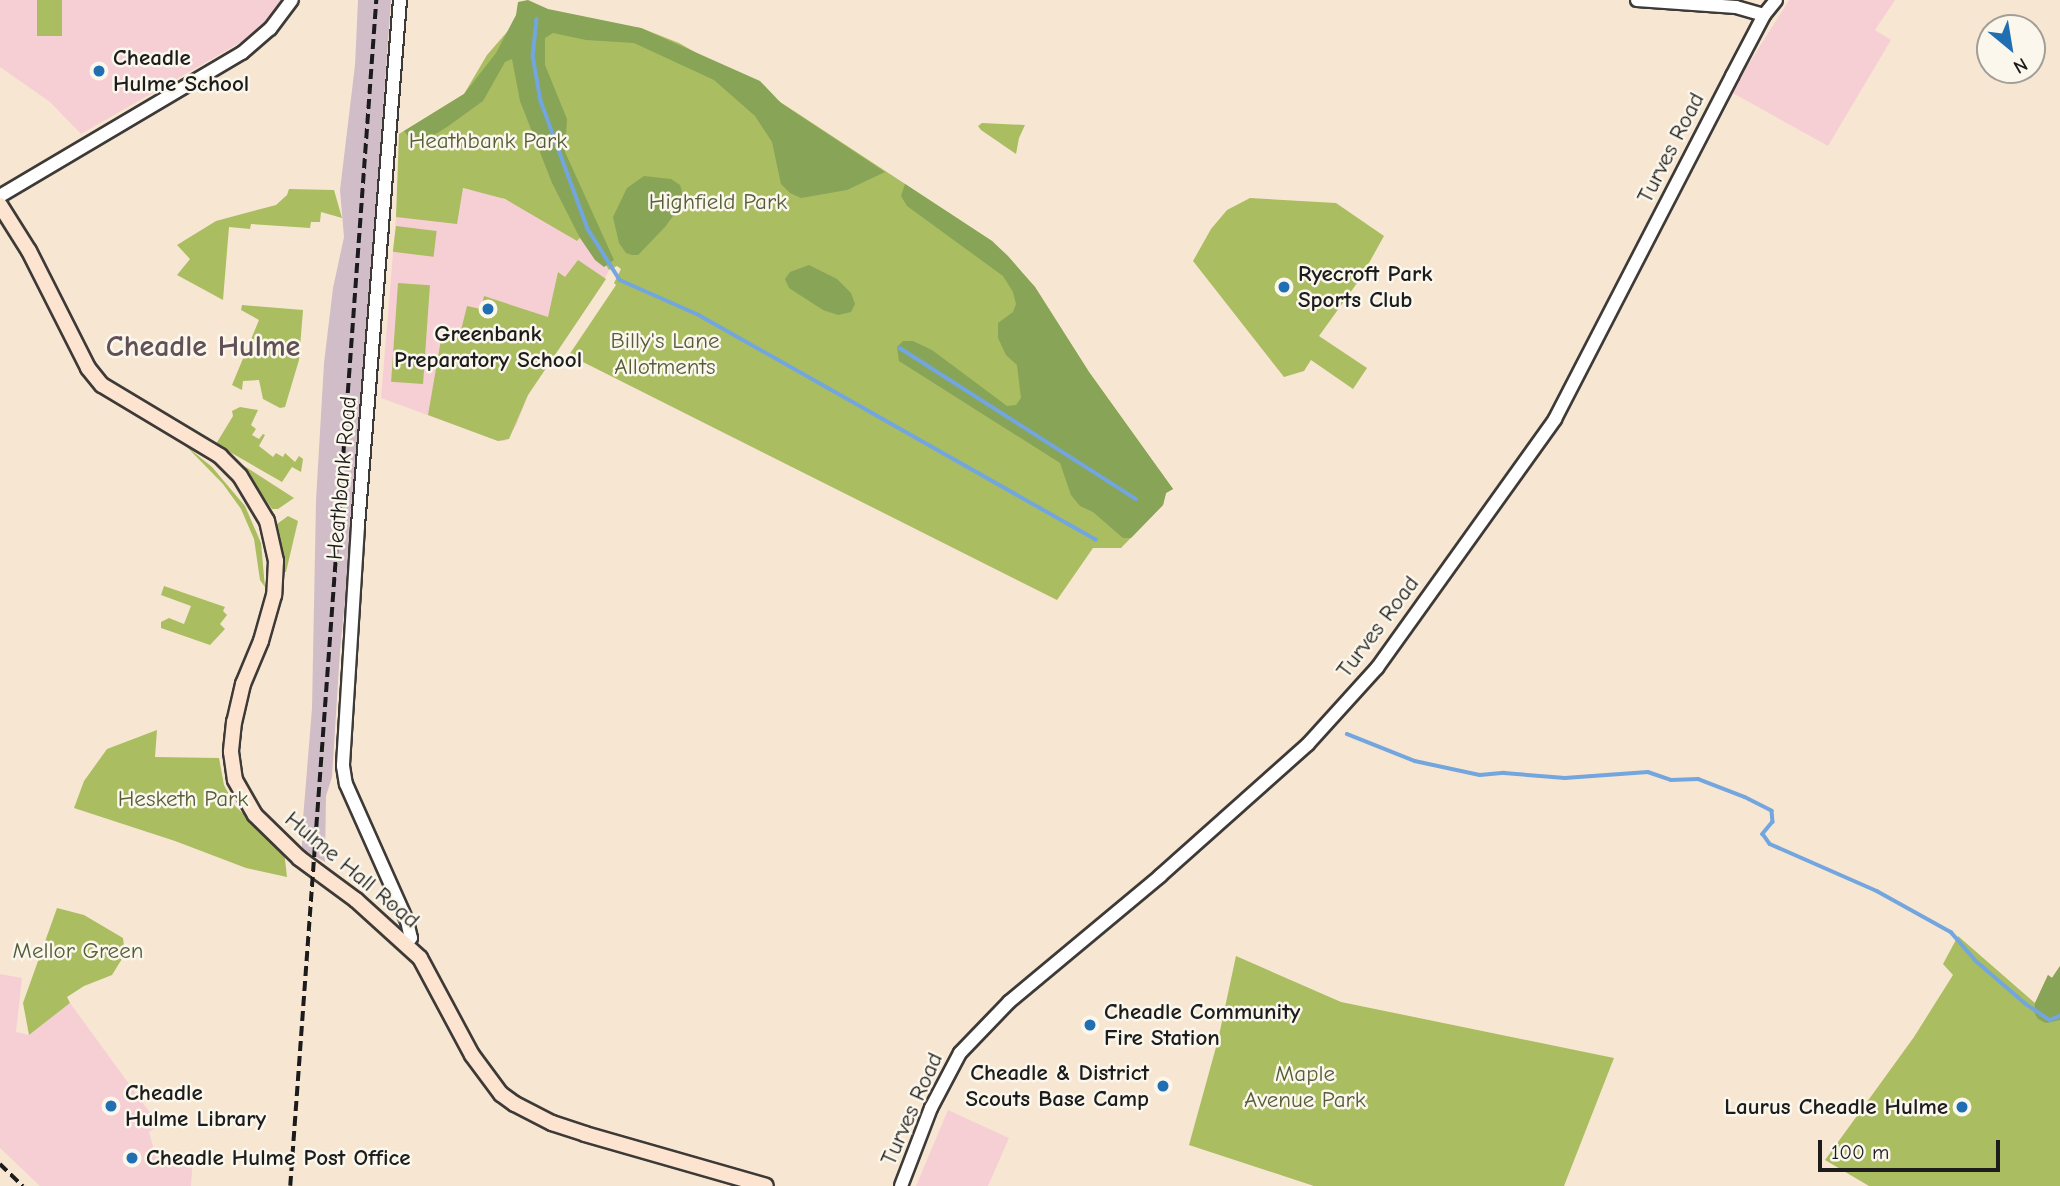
<!DOCTYPE html>
<html>
<head>
<meta charset="utf-8">
<style>
  body { margin:0 }
  #map { position:relative; width:2060px; height:1186px; overflow:hidden; background:#f7e7d2; font-family:"Comic Neue",sans-serif }
  div>[style] { position:absolute }
  .built>* { inset:0; background:#f6cfd5 }
  .industrial>* { inset:0; background:#d1bdc8 }
  .green>* { inset:0; background:#aabd61; transform-origin:0 0 }
  .forest>* { inset:0; background:#87a457 }
  .stream>* { height:3.5px; margin:-1.75px; padding:0 1.75px; transform-origin:1.75px; border-radius:1.75px; background:#73a6df }
  .roads { filter:drop-shadow(2px 0 #3d3a37) drop-shadow(-2px 0 #3d3a37) drop-shadow(0 2px #3d3a37) drop-shadow(0 -2px #3d3a37) }
  .tertiary>* { height:12px; margin:-6px; padding:0 6px; transform-origin:6px; border-radius:6px; background:#fff }
  .secondary>* { height:14px; margin:-7px; padding:0 7px; transform-origin:7px; border-radius:7px; background:#fde4d0 }
  .rail>* { height:3.5px; margin-top:-1.75px; transform-origin:0; background:repeating-linear-gradient(90deg,#1c1c1c 0 10px,transparent 0 15px) }
  .dots>* { width:19px; height:19px; translate:-50% -50%; box-sizing:border-box; border:4px solid #fbf7ec; border-radius:50% }
  span { translate:-50% -50%; white-space:nowrap; text-align:center; line-height:1.15; -webkit-text-stroke:5px #fbf7ec; paint-order:stroke }
  .poi-label { font-size:23px; color:#1c1c1c; font-weight:700 }
  .left { translate:0 -50%; text-align:left }
  .right { translate:-100% -50%; text-align:right }
  .park-label { font-size:23px; color:#555c38 }
  .street-label { font-size:23px; color:#1c1c1c }
  .district-label { font-size:30px; color:#615056; font-weight:700 }
  .north { position:absolute; left:1976px; top:14px; width:70px; height:70px; box-sizing:border-box; background:#fbf7ec; border:2px solid #a29f99; border-radius:50%; rotate:150deg; font-size:19px; font-weight:700; line-height:28px; text-align:center; color:#1c1c1c }
  .north::after { content:''; display:block; margin:auto; width:24px; height:32px; background:#1f6fb2; clip-path:polygon(50% 0,100% 100%,50% 72%,0 100%) }
  .scale { position:absolute; left:1818px; top:1140px; width:182px; height:32px; box-sizing:border-box; border:4px solid #1c1c1c; border-top:0; padding-left:9px; font-size:21px; line-height:24px; white-space:nowrap; color:#1c1c1c; -webkit-text-stroke:5px #fbf7ec; paint-order:stroke }
</style>
</head>
<body>
<div id="map">
  <div class="built">
    <i style="clip-path:polygon(0 0,281px 0,265px 22px,243px 41px,81px 134px,50px 102px,0 67px)"></i>
    <i style="clip-path:polygon(1789px 0,1895px 0,1875px 30px,1891px 40px,1828px 146px,1731px 92px)"></i>
    <i style="clip-path:polygon(399px 180px,435px 183px,494px 195px,528px 210px,576px 241px,585px 232px,600px 260px,609px 270px,602px 285px,528px 395px,516px 426px,505px 441px,498px 441px,381px 398px)"></i>
    <i style="clip-path:polygon(0 974px,22px 978px,16px 1032px,29px 1035px,70px 1003px,159px 1125px,149px 1132px,156px 1157px,193px 1158px,191px 1186px,40px 1186px,0 1148px)"></i>
    <i style="clip-path:polygon(948px 1110px,1009px 1138px,988px 1186px,916px 1186px)"></i>
  </div>
  <div class="industrial">
    <i style="clip-path:polygon(358px 0,391px 0,356px 492px,340px 651px,332px 777px,326px 796px,325px 862px,302px 849px,302px 831px,312px 708px,316px 500px,324px 363px,333px 288px,344px 237px,340px 190px,355px 65px)"></i>
  </div>
  <div class="green">
    <i style="left:37px;top:0;width:25px;height:36px"></i>
    <i style="clip-path:polygon(519px 18px,641px 28px,679px 43px,765px 92px,992px 241px,1035px 287px,1089px 372px,1173px 489px,1166px 493px,1163px 505px,1121px 548px,1093px 548px,1057px 600px,569px 355px,616px 285px,614px 283px,621px 269px,617px 266px,609px 270px,584px 233px,577px 241px,505px 199px,463px 188px,457px 224px,396px 217px,399px 134px,464px 94px,487px 55px)"></i>
    <i style="clip-path:polygon(982px 123px,1025px 125px,1019px 138px,1016px 154px,981px 130px,978px 126px)"></i>
    <i style="clip-path:polygon(289px 189px,334px 190px,342px 218px,321px 212px,320px 222px,311px 222px,310px 228px,251px 224px,250px 229px,229px 227px,223px 300px,177px 275px,190px 259px,177px 245px,216px 221px,276px 205px,287px 195px)"></i>
    <i style="clip-path:polygon(1250px 198px,1336px 203px,1384px 236px,1360px 279px,1319px 336px,1367px 368px,1353px 389px,1311px 360px,1304px 371px,1284px 377px,1193px 261px,1211px 229px,1227px 210px)"></i>
    <i style="left:396px;top:226px;width:41px;height:26px;rotate:7deg"></i>
    <i style="clip-path:polygon(578px 260px,606px 279px,528px 395px,509px 439px,498px 441px,428px 415px,442px 334px,459px 338px,467px 306px,481px 309px,484px 296px,548px 317px,558px 272px,565px 277px)"></i>
    <i style="left:398px;top:283px;width:32px;height:99px;rotate:4deg"></i>
    <i style="clip-path:polygon(242px 305px,303px 310px,299px 360px,285px 407px,280px 408px,263px 399px,259px 380px,243px 381px,242px 390px,232px 385px,259px 320px,241px 310px)"></i>
    <i style="clip-path:polygon(240px 407px,258px 410px,251px 425px,256px 429px,252px 435px,259px 439px,263px 434px,265px 435px,259px 446px,273px 457px,276px 453px,283px 457px,285px 453px,295px 462px,299px 456px,303px 459px,301px 472px,292px 467px,282px 482px,216px 444px,233px 416px,232px 411px)"></i>
    <i style="clip-path:polygon(185px 445px,212px 467px,245px 506px,261px 543px,265px 587px,260px 580px,254px 539px,241px 509px,223px 484px)"></i>
    <i style="clip-path:polygon(241px 464px,294px 498px,278px 509px,272px 509px)"></i>
    <i style="clip-path:polygon(288px 516px,298px 521px,286px 572px,284px 572px,277px 524px)"></i>
    <i style="clip-path:polygon(164px 586px,225px 607px,223px 611px,227px 615px,220px 624px,225px 629px,210px 645px,161px 628px,161px 622px,169px 618px,184px 624px,191px 606px,161px 595px)"></i>
    <i style="clip-path:polygon(157px 730px,155px 757px,219px 758px,224px 785px,235px 806px,284px 851px,287px 877px,246px 868px,175px 841px,74px 808px,84px 781px,107px 749px)"></i>
    <i style="clip-path:polygon(57px 908px,84px 915px,123px 938px,125px 954px,112px 975px,84px 986px,67px 997px,70px 1003px,29px 1035px,23px 1003px)"></i>
    <i style="clip-path:polygon(1958px 936px,2035px 1003px,2048px 975px,2052px 978px,2060px 966px,2060px 1186px,1869px 1186px,1825px 1160px,1914px 1037px,1953px 975px,1943px 964px)"></i>
    <i style="clip-path:polygon(1236px 956px,1341px 1002px,1614px 1058px,1564px 1186px,1314px 1186px,1189px 1145px,1218px 1040px)"></i>
  </div>
  <div class="forest">
    <i style="clip-path:polygon(528px 0,548px 9px,641px 28px,760px 81px,781px 103px,885px 172px,847px 190px,801px 198px,790px 193px,781px 184px,772px 142px,755px 116px,714px 80px,634px 43px,586px 40px,553px 33px,545px 38px,545px 65px,567px 119px,565px 152px,614px 260px,604px 267px,595px 260px,580px 238px,552px 183px,520px 101px,512px 59px,505px 62px,483px 101px,447px 127px,429px 138px,413px 142px,404px 131px,464px 94px,496px 53px,516px 15px,518px 2px)"></i>
    <i style="clip-path:polygon(644px 176px,671px 179px,680px 185px,683px 195px,681px 205px,665px 227px,638px 255px,632px 255px,626px 253px,619px 243px,613px 217px,627px 188px)"></i>
    <i style="clip-path:polygon(905px 184px,992px 241px,1008px 256px,1035px 287px,1089px 372px,1173px 489px,1166px 493px,1163px 505px,1131px 538px,1123px 538px,1093px 512px,1080px 506px,1071px 495px,1060px 463px,899px 361px,897px 347px,903px 341px,913px 341px,932px 350px,1007px 406px,1016px 405px,1021px 398px,1017px 365px,1006px 355px,998px 338px,998px 323px,1013px 312px,1016px 304px,1013px 292px,1003px 276px,907px 206px,901px 196px)"></i>
    <i style="clip-path:polygon(809px 265px,837px 279px,851px 293px,855px 304px,851px 312px,838px 315px,823px 310px,789px 288px,785px 279px,790px 272px)"></i>
    <i style="clip-path:polygon(2060px 966px,2060px 1020px,2046px 1023px,2038px 1019px,2034px 1012px,2035px 1003px,2048px 975px,2052px 978px)"></i>
  </div>
  <div class="stream">
    <i style="left:537px;top:19px;width:37px;rotate:96deg"></i>
    <i style="left:533px;top:56px;width:46px;rotate:79.9deg"></i>
    <i style="left:541px;top:101px;width:136px;rotate:69.8deg"></i>
    <i style="left:588px;top:229px;width:60px;rotate:57.9deg"></i>
    <i style="left:620px;top:280px;width:86px;rotate:23.9deg"></i>
    <i style="left:699px;top:315px;width:456px;rotate:29.5deg"></i>
    <i style="left:900px;top:348px;width:280px;rotate:32.6deg"></i>
    <i style="left:1347px;top:734px;width:73px;rotate:21.7deg"></i>
    <i style="left:1415px;top:761px;width:66px;rotate:12.2deg"></i>
    <i style="left:1480px;top:775px;width:24px;rotate:-5deg"></i>
    <i style="left:1504px;top:773px;width:61px;rotate:4.7deg"></i>
    <i style="left:1565px;top:778px;width:83px;rotate:-4.1deg"></i>
    <i style="left:1648px;top:772px;width:24px;rotate:19deg"></i>
    <i style="left:1671px;top:780px;width:27px;rotate:-2deg"></i>
    <i style="left:1698px;top:779px;width:50px;rotate:21deg"></i>
    <i style="left:1745px;top:797px;width:30px;rotate:27deg"></i>
    <i style="left:1772px;top:811px;width:11px;rotate:85deg"></i>
    <i style="left:1773px;top:822px;width:16px;rotate:130deg"></i>
    <i style="left:1763px;top:834px;width:12px;rotate:55deg"></i>
    <i style="left:1770px;top:844px;width:117px;rotate:23.7deg"></i>
    <i style="left:1877px;top:891px;width:85px;rotate:29deg"></i>
    <i style="left:1951px;top:932px;width:37px;rotate:49deg"></i>
    <i style="left:1975px;top:960px;width:67px;rotate:40.8deg"></i>
    <i style="left:2026px;top:1004px;width:29px;rotate:34deg"></i>
    <i style="left:2050px;top:1020px;width:11px;rotate:-22deg"></i>
  </div>
  <div class="roads">
    <div class="tertiary">
      <i style="left:400px;top:0;width:528px;rotate:94.57deg"></i>
      <i style="left:358px;top:526px;width:240px;rotate:93.6deg"></i>
      <i style="left:343px;top:766px;width:18px;rotate:81deg"></i>
      <i style="left:346px;top:784px;width:150px;rotate:66deg"></i>
      <i style="left:407px;top:921px;width:17px;rotate:77deg"></i>
      <i style="left:411px;top:938px;width:8px;rotate:130deg"></i>
      <i style="left:1637px;top:0;width:99px;rotate:4deg"></i>
      <i style="left:1736px;top:7px;width:29px;rotate:16deg"></i>
      <i style="left:0;top:196px;width:281px;rotate:-30.6deg"></i>
      <i style="left:242px;top:53px;width:37px;rotate:-41deg"></i>
      <i style="left:270px;top:29px;width:36px;rotate:-53deg"></i>
      <i style="left:901px;top:1186px;width:84px;rotate:-69deg"></i>
      <i style="left:931px;top:1108px;width:62px;rotate:-62.2deg"></i>
      <i style="left:960px;top:1053px;width:71px;rotate:-46.1deg"></i>
      <i style="left:1009px;top:1002px;width:197px;rotate:-39.8deg"></i>
      <i style="left:1160px;top:876px;width:198px;rotate:-41.7deg"></i>
      <i style="left:1308px;top:744px;width:103px;rotate:-47.8deg"></i>
      <i style="left:1377px;top:668px;width:306px;rotate:-54.4deg"></i>
      <i style="left:1555px;top:419px;width:386px;rotate:-62.7deg"></i>
      <i style="left:1732px;top:76px;width:69px;rotate:-62.3deg"></i>
      <i style="left:1764px;top:15px;width:19px;rotate:-51deg"></i>
    </div>
    <div class="secondary">
      <i style="left:0;top:205px;width:54px;rotate:57.8deg"></i>
      <i style="left:29px;top:251px;width:131px;rotate:63.2deg"></i>
      <i style="left:88px;top:368px;width:22px;rotate:51deg"></i>
      <i style="left:102px;top:385px;width:138px;rotate:31deg"></i>
      <i style="left:220px;top:456px;width:28px;rotate:45deg"></i>
      <i style="left:240px;top:476px;width:52px;rotate:59deg"></i>
      <i style="left:267px;top:521px;width:41px;rotate:77.3deg"></i>
      <i style="left:276px;top:561px;width:34px;rotate:93deg"></i>
      <i style="left:274px;top:595px;width:48px;rotate:105.8deg"></i>
      <i style="left:261px;top:641px;width:47px;rotate:112.7deg"></i>
      <i style="left:243px;top:684px;width:39px;rotate:103deg"></i>
      <i style="left:234px;top:722px;width:30px;rotate:96deg"></i>
      <i style="left:231px;top:752px;width:28px;rotate:82deg"></i>
      <i style="left:235px;top:780px;width:40px;rotate:60.3deg"></i>
      <i style="left:255px;top:815px;width:62px;rotate:44.3deg"></i>
      <i style="left:299px;top:858px;width:71px;rotate:36.4deg"></i>
      <i style="left:356px;top:900px;width:86px;rotate:42.2deg"></i>
      <i style="left:420px;top:958px;width:110px;rotate:61.8deg"></i>
      <i style="left:472px;top:1055px;width:49px;rotate:53.4deg"></i>
      <i style="left:501px;top:1094px;width:17px;rotate:36deg"></i>
      <i style="left:515px;top:1104px;width:42px;rotate:27.2deg"></i>
      <i style="left:552px;top:1123px;width:35px;rotate:18deg"></i>
      <i style="left:585px;top:1134px;width:188px;rotate:16deg"></i>
    </div>
  </div>
  <div class="rail">
    <i style="left:0;top:1164px;width:32px;rotate:44deg"></i>
    <i style="left:290px;top:1186px;width:1189px;rotate:-85.85deg"></i>
  </div>
  <div class="dots">
    <i style="left:99px;top:71px;background:#1f6fb2"></i>
    <i style="left:1284px;top:287px;background:#1f6fb2"></i>
    <i style="left:488px;top:309px;background:#1f6fb2"></i>
    <i style="left:1090px;top:1025px;background:#1f6fb2"></i>
    <i style="left:1163px;top:1086px;background:#1f6fb2"></i>
    <i style="left:111px;top:1106px;background:#1f6fb2"></i>
    <i style="left:1962px;top:1107px;background:#1f6fb2"></i>
    <i style="left:132px;top:1158px;background:#1f6fb2"></i>
  </div>
  <div class="poi-label">
    <span class="left" style="left:113px;top:71px">Cheadle<br>Hulme School</span>
    <span class="left" style="left:1298px;top:287px">Ryecroft Park<br>Sports Club</span>
    <span style="left:488px;top:347px">Greenbank<br>Preparatory School</span>
    <span class="left" style="left:1104px;top:1025px">Cheadle Community<br>Fire Station</span>
    <span class="right" style="left:1149px;top:1086px">Cheadle &amp; District<br>Scouts Base Camp</span>
    <span class="left" style="left:125px;top:1106px">Cheadle<br>Hulme Library</span>
    <span class="right" style="left:1948px;top:1107px">Laurus Cheadle Hulme</span>
    <span class="left" style="left:146px;top:1158px">Cheadle Hulme Post Office</span>
  </div>
  <div class="park-label">
    <span style="left:488px;top:141px">Heathbank Park</span>
    <span style="left:718px;top:202px">Highfield Park</span>
    <span style="left:665px;top:354px">Billy's Lane<br>Allotments</span>
    <span style="left:183px;top:799px">Hesketh Park</span>
    <span style="left:78px;top:951px">Mellor Green</span>
    <span style="left:1305px;top:1087px">Maple<br>Avenue Park</span>
  </div>
  <div class="street-label">
    <span style="left:1671px;top:148px;rotate:-63deg">Turves Road</span>
    <span style="left:342px;top:478px;rotate:-85deg">Heathbank Road</span>
    <span style="left:1378px;top:627px;rotate:-53deg">Turves Road</span>
    <span style="left:352px;top:870px;rotate:40deg">Hulme Hall Road</span>
    <span style="left:912px;top:1109px;rotate:-66deg">Turves Road</span>
  </div>
  <div class="district-label">
    <span style="left:203px;top:347px">Cheadle Hulme</span>
  </div>
  <div class="north">N</div>
  <div class="scale">100 m</div>
</div>
</body>
</html>
